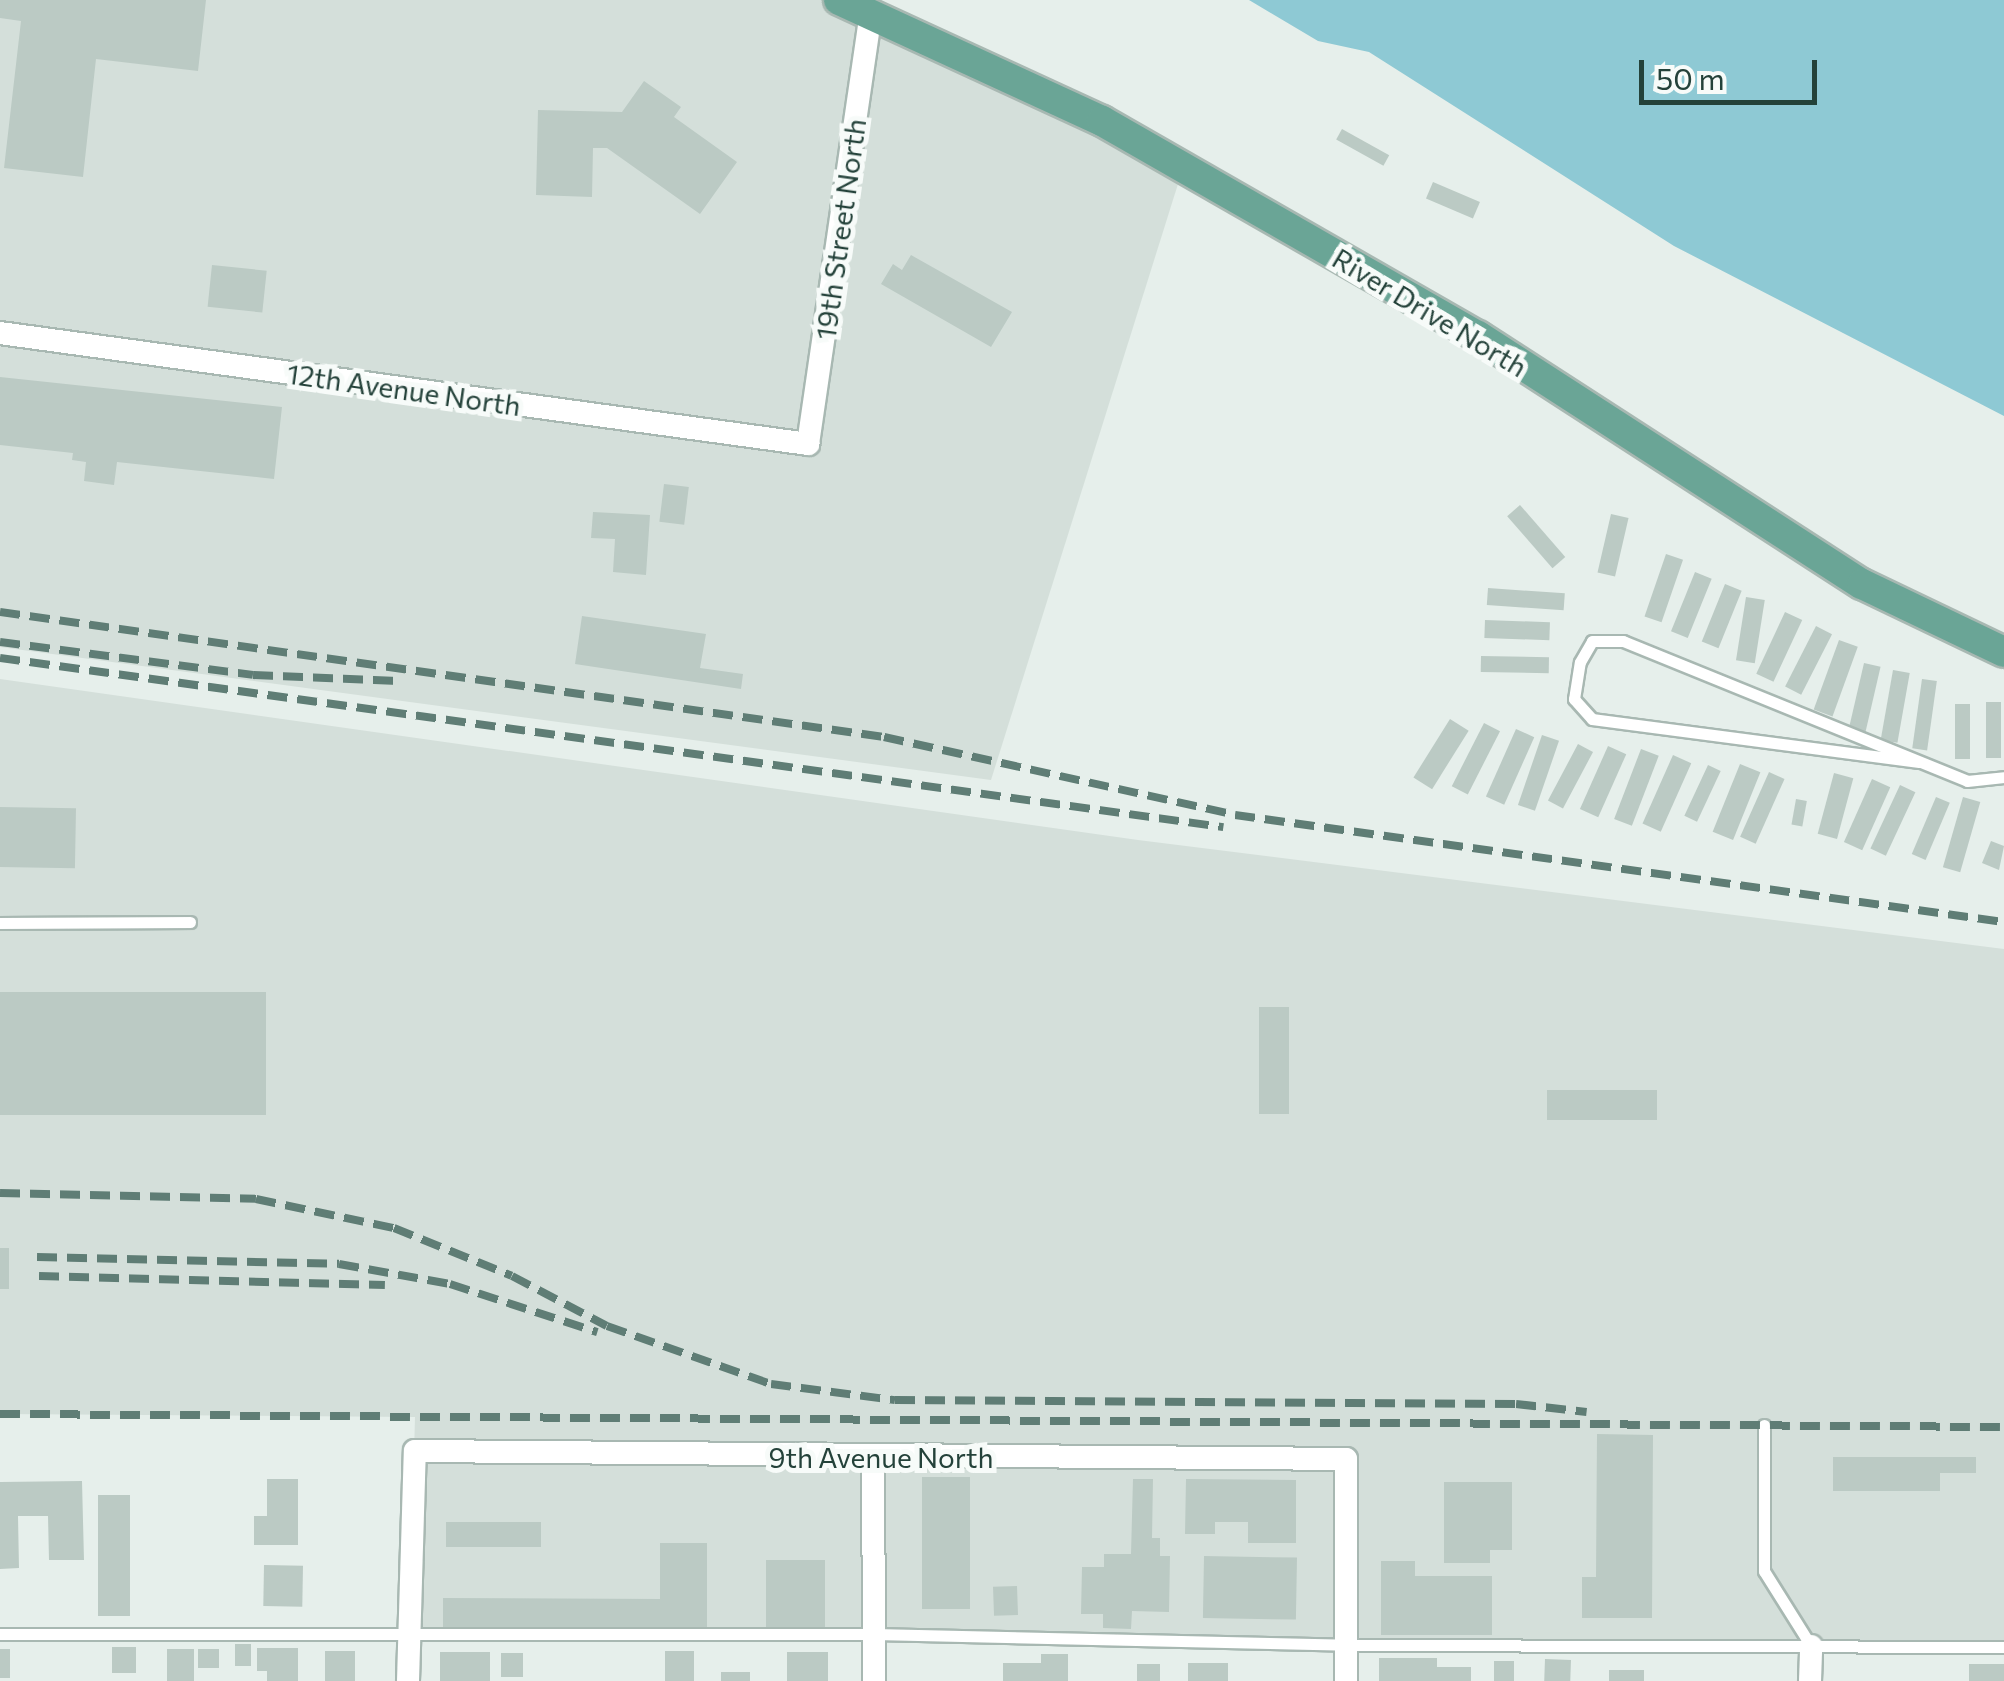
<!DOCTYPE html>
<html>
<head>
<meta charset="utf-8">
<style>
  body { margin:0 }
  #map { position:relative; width:2004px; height:1681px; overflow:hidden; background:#e6efeb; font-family:Commissioner,sans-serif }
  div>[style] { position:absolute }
  .built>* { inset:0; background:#d4dfda }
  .water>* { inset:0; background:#8ec9d4 }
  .building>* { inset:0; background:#bbcac4; transform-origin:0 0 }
  .roads { filter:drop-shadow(2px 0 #a8b8b2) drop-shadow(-2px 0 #a8b8b2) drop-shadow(0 2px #a8b8b2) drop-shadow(0 -2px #a8b8b2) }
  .service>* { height:11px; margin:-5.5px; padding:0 5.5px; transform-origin:5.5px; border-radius:5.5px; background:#fff }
  .minor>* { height:22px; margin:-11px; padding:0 11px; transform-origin:11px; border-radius:11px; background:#fff }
  .primary>* { height:30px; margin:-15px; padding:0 15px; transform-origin:15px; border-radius:15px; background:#6aa596 }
  .rail>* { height:8px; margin-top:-4px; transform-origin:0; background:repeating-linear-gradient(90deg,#5f7d75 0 20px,transparent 0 30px) }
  span { translate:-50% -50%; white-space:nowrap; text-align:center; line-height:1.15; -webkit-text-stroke:10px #f7fbf9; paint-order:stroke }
  .street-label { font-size:28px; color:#24423a }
  .scale { position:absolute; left:1639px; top:60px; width:178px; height:45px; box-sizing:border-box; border:5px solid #24423a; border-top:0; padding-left:12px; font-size:30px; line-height:35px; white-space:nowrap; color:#24423a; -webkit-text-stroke:8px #f7fbf9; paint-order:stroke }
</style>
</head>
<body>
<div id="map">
  <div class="built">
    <i style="clip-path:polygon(0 0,838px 0,1183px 168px,991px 780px,0 647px)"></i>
    <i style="clip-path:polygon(0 679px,1138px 840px,2004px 949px,2004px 1647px,874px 1634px,409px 1638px,415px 1417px,0 1414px)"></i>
  </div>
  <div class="water">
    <i style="clip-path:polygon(1249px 0,2004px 0,2004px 416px,1674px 246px,1369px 52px,1318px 41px)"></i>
  </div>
  <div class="building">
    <i style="clip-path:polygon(0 0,206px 0,198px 71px,96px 59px,83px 177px,4px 168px,21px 21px,0 18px)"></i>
    <i style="clip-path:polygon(644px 81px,681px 107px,674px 117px,737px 162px,700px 214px,607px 148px,593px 148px,592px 197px,536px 195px,538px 110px,622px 112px)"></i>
    <i style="left:1342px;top:129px;width:54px;height:12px;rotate:29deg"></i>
    <i style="left:1433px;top:182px;width:51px;height:18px;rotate:23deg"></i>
    <i style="clip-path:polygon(911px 255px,1012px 312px,991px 347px,881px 284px,893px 264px,902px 270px)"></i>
    <i style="left:212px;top:265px;width:55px;height:42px;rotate:6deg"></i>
    <i style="clip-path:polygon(0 377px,282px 407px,274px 479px,117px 462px,114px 485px,84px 481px,86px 462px,72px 460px,73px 453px,0 445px)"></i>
    <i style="left:664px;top:484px;width:25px;height:38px;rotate:7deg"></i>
    <i style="left:1520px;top:505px;width:69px;height:17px;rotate:49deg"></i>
    <i style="clip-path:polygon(593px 512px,650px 515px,646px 575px,613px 572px,615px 539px,591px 538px)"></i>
    <i style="left:1611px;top:514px;width:18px;height:60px;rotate:13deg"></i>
    <i style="left:1666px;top:554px;width:18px;height:66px;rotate:19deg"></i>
    <i style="left:1695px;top:572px;width:18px;height:64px;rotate:22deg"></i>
    <i style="left:1725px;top:584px;width:18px;height:62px;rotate:22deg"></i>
    <i style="left:1488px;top:588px;width:77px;height:17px;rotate:4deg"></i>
    <i style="left:1746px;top:597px;width:19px;height:64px;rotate:9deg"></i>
    <i style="left:1785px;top:612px;width:19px;height:68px;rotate:25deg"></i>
    <i style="clip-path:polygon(582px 616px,706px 634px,700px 668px,743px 674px,741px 689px,575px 664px)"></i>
    <i style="left:1485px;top:620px;width:65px;height:18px;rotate:2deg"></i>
    <i style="left:1816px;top:626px;width:18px;height:68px;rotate:27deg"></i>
    <i style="left:1839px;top:640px;width:20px;height:74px;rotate:20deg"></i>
    <i style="left:1481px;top:656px;width:68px;height:16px;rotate:1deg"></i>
    <i style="left:1864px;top:663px;width:17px;height:69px;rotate:13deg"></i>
    <i style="left:1893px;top:670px;width:17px;height:71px;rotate:10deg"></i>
    <i style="left:1922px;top:679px;width:15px;height:70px;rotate:8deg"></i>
    <i style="left:1986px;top:702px;width:15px;height:56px"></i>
    <i style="left:1955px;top:704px;width:15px;height:55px"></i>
    <i style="left:1450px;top:719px;width:22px;height:69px;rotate:32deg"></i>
    <i style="left:1484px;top:723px;width:18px;height:71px;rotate:27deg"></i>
    <i style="left:1516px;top:729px;width:20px;height:74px;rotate:24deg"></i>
    <i style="left:1542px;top:735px;width:18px;height:74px;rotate:19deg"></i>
    <i style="left:1578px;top:744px;width:17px;height:64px;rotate:28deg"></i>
    <i style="left:1608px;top:746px;width:20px;height:69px;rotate:24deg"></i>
    <i style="left:1641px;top:749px;width:19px;height:75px;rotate:21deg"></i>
    <i style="left:1673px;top:755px;width:20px;height:75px;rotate:24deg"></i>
    <i style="left:1740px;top:764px;width:22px;height:73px;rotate:22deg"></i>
    <i style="left:1708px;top:765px;width:14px;height:56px;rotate:25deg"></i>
    <i style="left:1769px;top:772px;width:17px;height:71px;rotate:24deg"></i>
    <i style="left:1834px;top:773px;width:20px;height:63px;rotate:15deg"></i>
    <i style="left:1872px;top:779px;width:20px;height:69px;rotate:24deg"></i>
    <i style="left:1900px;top:785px;width:17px;height:70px;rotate:25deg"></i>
    <i style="left:1936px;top:797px;width:15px;height:62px;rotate:23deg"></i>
    <i style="left:1963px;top:797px;width:18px;height:73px;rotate:16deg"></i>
    <i style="left:1796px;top:799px;width:11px;height:26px;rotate:10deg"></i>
    <i style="left:0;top:807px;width:76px;height:60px;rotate:1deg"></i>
    <i style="clip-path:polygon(1991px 841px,2004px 846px,1999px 870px,1982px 863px)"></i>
    <i style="left:266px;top:992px;width:123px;height:266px;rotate:90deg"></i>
    <i style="left:1259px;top:1007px;width:30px;height:107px"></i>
    <i style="left:1547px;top:1090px;width:110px;height:30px"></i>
    <i style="left:0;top:1248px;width:9px;height:41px"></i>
    <i style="clip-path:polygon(1597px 1434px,1653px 1435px,1652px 1618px,1582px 1618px,1582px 1577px,1596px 1577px)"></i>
    <i style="clip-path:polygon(1833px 1457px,1976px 1457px,1976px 1473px,1940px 1473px,1940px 1491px,1833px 1491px)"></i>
    <i style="left:922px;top:1477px;width:48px;height:132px"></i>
    <i style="clip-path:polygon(267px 1479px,298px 1479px,298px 1545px,254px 1545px,254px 1516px,267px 1516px)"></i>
    <i style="clip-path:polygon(1133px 1479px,1153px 1479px,1152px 1538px,1160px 1538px,1160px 1556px,1170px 1556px,1169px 1612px,1132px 1611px,1131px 1629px,1103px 1628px,1103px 1614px,1081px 1614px,1082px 1567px,1104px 1567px,1104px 1554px,1131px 1554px)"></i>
    <i style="clip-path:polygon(1186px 1479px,1296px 1480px,1296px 1543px,1248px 1543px,1248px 1522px,1215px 1522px,1215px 1534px,1185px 1534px)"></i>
    <i style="clip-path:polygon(82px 1481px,84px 1560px,49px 1560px,48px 1516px,18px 1516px,19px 1568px,0 1569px,0 1482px)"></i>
    <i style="clip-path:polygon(1444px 1482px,1512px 1482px,1512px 1550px,1490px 1550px,1490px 1563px,1444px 1563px)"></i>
    <i style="left:98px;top:1495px;width:32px;height:121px"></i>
    <i style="left:446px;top:1522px;width:95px;height:25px"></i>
    <i style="clip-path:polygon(660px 1543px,707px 1543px,707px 1630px,443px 1629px,443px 1598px,660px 1599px)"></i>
    <i style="left:1204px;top:1556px;width:93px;height:62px;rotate:1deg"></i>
    <i style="left:766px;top:1560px;width:59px;height:70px"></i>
    <i style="clip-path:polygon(1381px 1561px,1415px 1561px,1415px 1576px,1492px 1576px,1492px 1635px,1381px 1635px)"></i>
    <i style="left:264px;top:1565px;width:39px;height:41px;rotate:1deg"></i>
    <i style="left:1017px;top:1586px;width:29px;height:24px;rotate:88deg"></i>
    <i style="left:235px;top:1644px;width:16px;height:22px"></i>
    <i style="left:112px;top:1647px;width:24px;height:26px"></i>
    <i style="clip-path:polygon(257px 1648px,298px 1648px,298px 1681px,267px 1681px,267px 1671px,257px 1671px)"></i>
    <i style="left:0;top:1649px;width:10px;height:29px"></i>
    <i style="left:167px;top:1649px;width:27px;height:32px"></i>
    <i style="left:198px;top:1649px;width:21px;height:19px"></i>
    <i style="left:325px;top:1651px;width:30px;height:30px"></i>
    <i style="left:665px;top:1651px;width:29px;height:30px"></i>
    <i style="left:440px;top:1652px;width:50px;height:29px"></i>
    <i style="left:787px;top:1652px;width:41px;height:29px"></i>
    <i style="left:523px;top:1653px;width:24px;height:22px;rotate:90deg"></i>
    <i style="clip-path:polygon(1041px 1654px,1068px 1654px,1068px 1681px,1003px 1681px,1003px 1663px,1041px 1663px)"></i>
    <i style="clip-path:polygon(1379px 1658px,1437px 1658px,1437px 1667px,1471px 1667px,1471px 1681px,1379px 1681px)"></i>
    <i style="left:1545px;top:1659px;width:26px;height:22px;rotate:2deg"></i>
    <i style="left:1494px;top:1661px;width:20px;height:20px"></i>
    <i style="left:1188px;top:1663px;width:40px;height:18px"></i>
    <i style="left:1137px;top:1664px;width:23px;height:17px"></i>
    <i style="left:1969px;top:1664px;width:35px;height:17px"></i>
    <i style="left:1609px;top:1670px;width:35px;height:11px"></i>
    <i style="left:721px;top:1672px;width:29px;height:9px"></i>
  </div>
  <div class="roads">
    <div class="service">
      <i style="left:1919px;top:762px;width:330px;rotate:-172.5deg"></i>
      <i style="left:1592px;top:719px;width:27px;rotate:-132deg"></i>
      <i style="left:1574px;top:699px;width:37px;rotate:-81deg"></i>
      <i style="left:1580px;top:662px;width:24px;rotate:-60deg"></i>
      <i style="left:1592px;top:641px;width:31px"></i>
      <i style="left:1623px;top:641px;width:371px;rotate:22.1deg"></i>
      <i style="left:1967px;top:781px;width:37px;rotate:-6deg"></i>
      <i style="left:0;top:923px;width:190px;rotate:-0.3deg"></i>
      <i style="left:1764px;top:1425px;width:146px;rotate:90deg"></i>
      <i style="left:1764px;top:1571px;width:89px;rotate:57.9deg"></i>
      <i style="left:0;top:1634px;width:874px"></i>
      <i style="left:874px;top:1634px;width:473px;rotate:1.3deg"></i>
      <i style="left:1347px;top:1645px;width:657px;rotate:0.17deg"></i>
    </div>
    <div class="minor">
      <i style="left:0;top:333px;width:816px;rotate:7.82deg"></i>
      <i style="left:808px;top:444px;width:436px;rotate:-81.7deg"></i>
      <i style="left:873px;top:1458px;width:223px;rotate:89.7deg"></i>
      <i style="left:408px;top:1681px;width:230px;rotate:-88.3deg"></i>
      <i style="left:415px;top:1451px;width:931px;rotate:0.49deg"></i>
      <i style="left:1346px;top:1459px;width:222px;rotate:90deg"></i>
      <i style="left:1810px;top:1681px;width:35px;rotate:-88deg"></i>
    </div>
    <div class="primary">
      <i style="left:839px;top:0;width:289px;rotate:24.7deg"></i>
      <i style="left:1102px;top:121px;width:433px;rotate:29.8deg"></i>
      <i style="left:1478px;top:336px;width:457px;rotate:32.9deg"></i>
      <i style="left:1862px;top:584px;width:157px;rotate:25.6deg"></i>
    </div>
  </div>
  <div class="rail">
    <i style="left:0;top:612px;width:893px;rotate:8.05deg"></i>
    <i style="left:884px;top:737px;width:360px;rotate:12.5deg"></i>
    <i style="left:1235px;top:815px;width:776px;rotate:7.92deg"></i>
    <i style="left:0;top:642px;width:255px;rotate:7.4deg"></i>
    <i style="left:253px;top:675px;width:145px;rotate:2.4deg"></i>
    <i style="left:0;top:658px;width:1235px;rotate:7.87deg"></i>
    <i style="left:0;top:1193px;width:256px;rotate:1.3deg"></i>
    <i style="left:256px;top:1199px;width:141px;rotate:11.9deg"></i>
    <i style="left:394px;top:1228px;width:127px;rotate:22.1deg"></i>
    <i style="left:512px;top:1276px;width:107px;rotate:27.8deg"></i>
    <i style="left:607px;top:1326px;width:174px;rotate:19.5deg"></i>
    <i style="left:771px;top:1384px;width:125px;rotate:7.4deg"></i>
    <i style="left:895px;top:1400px;width:621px;rotate:0.37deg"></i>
    <i style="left:1516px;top:1404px;width:71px;rotate:6.4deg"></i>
    <i style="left:37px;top:1257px;width:302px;rotate:1.3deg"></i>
    <i style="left:339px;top:1264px;width:113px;rotate:10.2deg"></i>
    <i style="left:450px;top:1284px;width:155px;rotate:18.1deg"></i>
    <i style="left:39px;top:1276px;width:346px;rotate:1.5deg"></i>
    <i style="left:0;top:1414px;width:2004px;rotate:0.37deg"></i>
  </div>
  <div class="street-label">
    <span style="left:840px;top:229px;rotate:-82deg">19th Street North</span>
    <span style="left:1430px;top:312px;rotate:31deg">River Drive North</span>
    <span style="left:404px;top:389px;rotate:8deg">12th Avenue North</span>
    <span style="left:881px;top:1457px">9th Avenue North</span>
  </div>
  <div class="scale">50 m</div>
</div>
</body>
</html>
